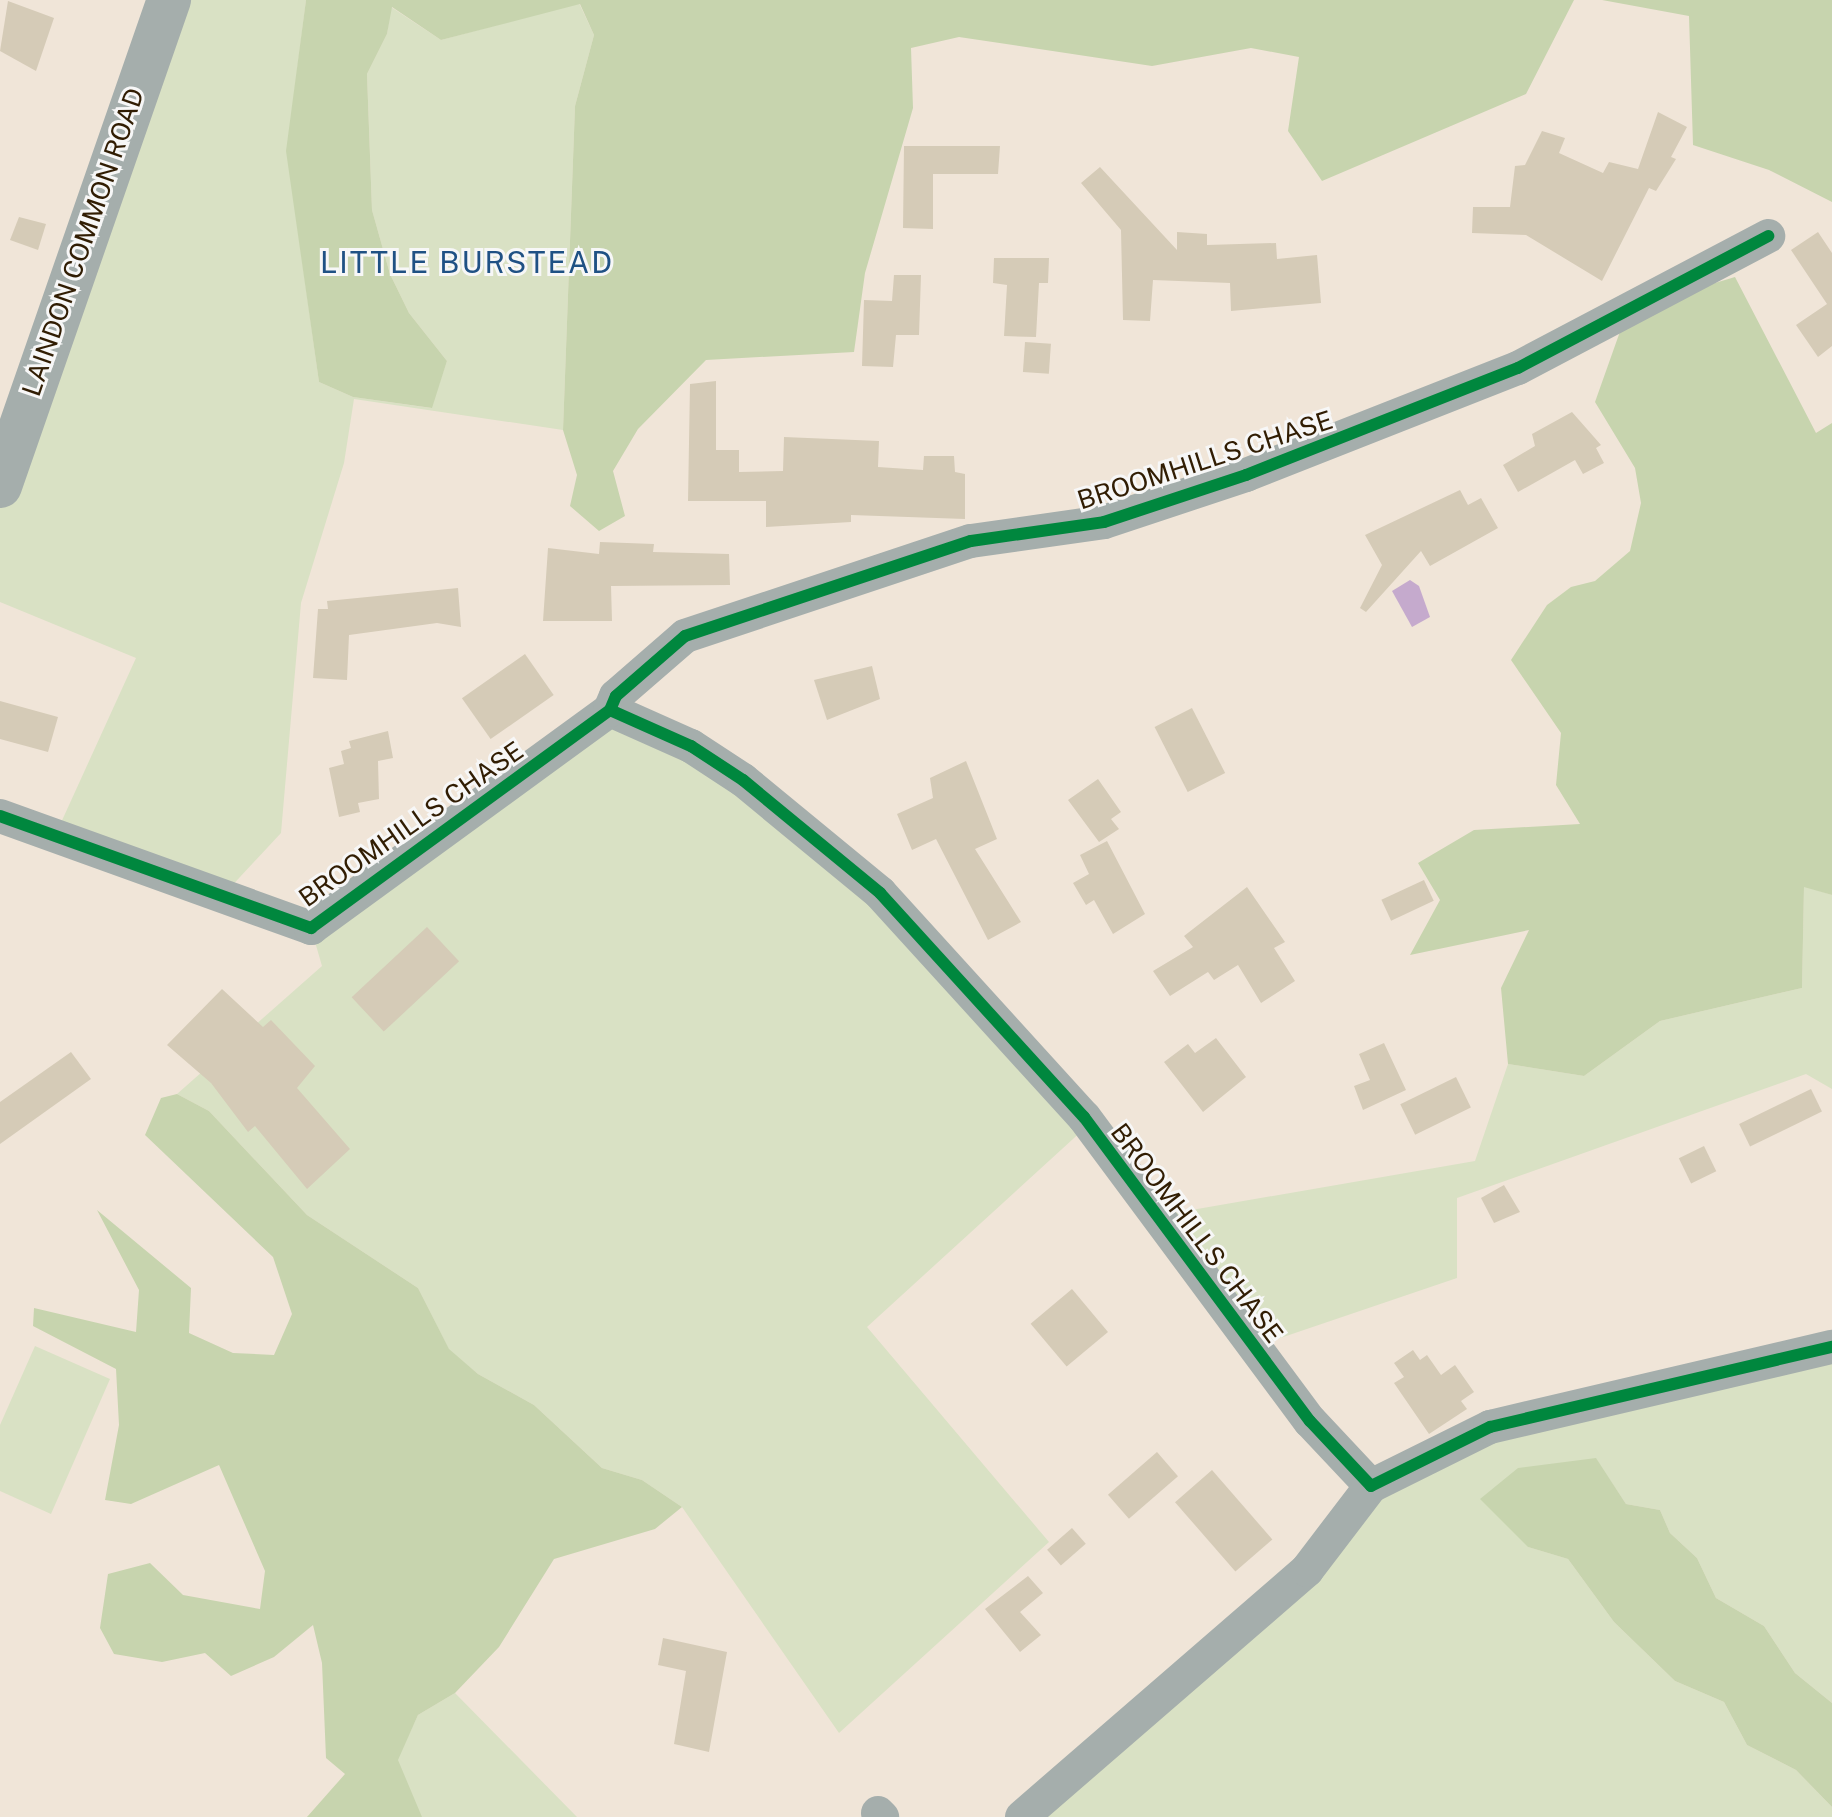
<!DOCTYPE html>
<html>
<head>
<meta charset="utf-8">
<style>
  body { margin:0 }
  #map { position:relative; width:1832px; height:1817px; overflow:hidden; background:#f0e5d8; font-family:"Public Sans",sans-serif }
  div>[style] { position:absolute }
  .green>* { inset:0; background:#d9e1c4 }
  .forest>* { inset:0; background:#c7d4ae }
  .water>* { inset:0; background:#c5aacd }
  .building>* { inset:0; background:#d5cbb7; transform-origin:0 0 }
  .minor>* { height:34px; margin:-17px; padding:0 17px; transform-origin:17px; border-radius:17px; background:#a5aeac }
  .tertiary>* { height:44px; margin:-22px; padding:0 22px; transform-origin:22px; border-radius:22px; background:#a5aeac }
  .cycleway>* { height:12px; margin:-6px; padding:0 6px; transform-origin:6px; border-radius:6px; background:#00873e }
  span { translate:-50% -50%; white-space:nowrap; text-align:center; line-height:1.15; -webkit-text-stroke:6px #f7f7f7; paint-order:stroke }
  .street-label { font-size:26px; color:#311d03 }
  .quarter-label { font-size:30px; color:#1f5184; letter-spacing:2px }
</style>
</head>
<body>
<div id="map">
  <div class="green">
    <i style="clip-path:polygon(170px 0,306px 0,287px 151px,319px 382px,353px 397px,431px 408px,447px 361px,409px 313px,390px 274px,372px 210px,367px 74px,387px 34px,391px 7px,441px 40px,579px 3px,594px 35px,575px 106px,563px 430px,354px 399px,344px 463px,301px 603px,281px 833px,214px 905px,49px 849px,136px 658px,0 602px,0 486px)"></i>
    <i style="clip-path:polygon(610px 710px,743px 780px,1096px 1118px,867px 1327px,1049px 1542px,839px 1733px,682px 1507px,642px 1480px,602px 1468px,534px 1405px,478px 1374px,449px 1350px,418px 1288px,307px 1215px,209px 1111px,177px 1094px,322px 966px,311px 928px)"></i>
    <i style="clip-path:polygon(1804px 886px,1832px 895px,1832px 1089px,1806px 1074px,1457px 1198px,1457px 1278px,1254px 1347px,1157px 1216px,1475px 1161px,1508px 1064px,1584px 1076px,1660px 1021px,1802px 988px)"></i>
    <i style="clip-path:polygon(35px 1346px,110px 1379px,51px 1514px,0 1491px,0 1425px)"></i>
    <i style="clip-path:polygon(1832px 1347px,1832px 1703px,1795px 1673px,1764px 1626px,1716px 1598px,1697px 1558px,1670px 1533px,1660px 1510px,1626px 1504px,1596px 1459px,1564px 1463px,1528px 1547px,1568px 1559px,1614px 1622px,1675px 1681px,1724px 1702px,1747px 1745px,1796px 1770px,1832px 1807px,1832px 1817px,1022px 1817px,1355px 1508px,1481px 1443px)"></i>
    <i style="clip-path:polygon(455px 1693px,577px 1817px,307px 1817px,397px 1760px,418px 1715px)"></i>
  </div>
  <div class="forest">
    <i style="clip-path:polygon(306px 0,1574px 0,1526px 94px,1322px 181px,1288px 131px,1299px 57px,1251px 48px,1152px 66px,959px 37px,911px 48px,913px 108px,865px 273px,854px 352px,706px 360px,638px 429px,613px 471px,625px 516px,599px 531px,570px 506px,577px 475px,563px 430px,575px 106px,594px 35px,580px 4px,441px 40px,392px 7px,387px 34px,367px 74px,372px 210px,390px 274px,409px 313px,447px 361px,432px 408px,353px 397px,319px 382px,286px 151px)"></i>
    <i style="clip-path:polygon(1602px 0,1832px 0,1832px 202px,1769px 170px,1693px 145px,1689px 16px)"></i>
    <i style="clip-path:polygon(1735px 277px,1816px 433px,1832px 423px,1832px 895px,1804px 887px,1802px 988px,1660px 1021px,1584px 1076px,1508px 1064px,1501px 988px,1529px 930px,1410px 955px,1440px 900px,1418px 863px,1474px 830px,1580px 824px,1556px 785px,1561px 733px,1511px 660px,1547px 605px,1571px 587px,1595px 581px,1630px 551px,1641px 503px,1635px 468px,1595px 402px,1628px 309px)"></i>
    <i style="clip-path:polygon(177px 1094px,209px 1111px,307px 1215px,418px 1288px,449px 1349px,478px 1374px,534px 1405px,602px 1468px,642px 1480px,682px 1507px,655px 1529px,554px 1559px,499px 1647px,455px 1693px,418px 1715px,398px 1760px,422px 1817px,307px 1817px,345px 1774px,326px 1758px,322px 1663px,313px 1625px,274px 1657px,231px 1676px,205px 1653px,162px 1662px,114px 1654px,100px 1628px,108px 1574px,150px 1563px,183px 1595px,260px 1609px,265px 1571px,219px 1465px,131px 1504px,105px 1500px,119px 1425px,116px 1369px,33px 1326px,34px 1308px,136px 1332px,139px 1290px,97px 1210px,191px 1288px,189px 1333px,233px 1353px,274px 1355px,292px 1314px,273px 1257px,145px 1135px,161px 1098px)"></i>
    <i style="clip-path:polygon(1596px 1458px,1626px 1504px,1660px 1510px,1670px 1533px,1697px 1558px,1716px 1598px,1764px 1626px,1795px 1673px,1832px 1703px,1832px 1807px,1796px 1770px,1747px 1745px,1724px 1702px,1675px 1681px,1614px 1622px,1568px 1559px,1528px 1547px,1480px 1499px,1518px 1468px)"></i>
  </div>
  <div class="water">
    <i style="clip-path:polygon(1410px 580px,1419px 586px,1430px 617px,1412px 627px,1392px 591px)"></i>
  </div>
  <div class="building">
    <i style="clip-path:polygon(8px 1px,54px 18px,36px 71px,0 51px)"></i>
    <i style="clip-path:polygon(1658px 112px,1687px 127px,1671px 157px,1676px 159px,1656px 191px,1649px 188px,1602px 281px,1526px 235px,1472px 233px,1473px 207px,1510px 207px,1515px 166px,1525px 165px,1542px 131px,1565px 138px,1559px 153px,1603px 173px,1609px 162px,1638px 169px)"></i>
    <i style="clip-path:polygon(904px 146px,1000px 146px,998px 174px,933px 174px,933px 229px,903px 228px)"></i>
    <i style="clip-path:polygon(1100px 167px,1177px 250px,1177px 232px,1207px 234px,1207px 245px,1276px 243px,1277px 259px,1317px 255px,1321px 303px,1231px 311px,1230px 283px,1153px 280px,1150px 321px,1123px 320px,1121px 230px,1081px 183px)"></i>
    <i style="clip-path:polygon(19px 217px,46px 224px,38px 250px,10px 240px)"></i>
    <i style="clip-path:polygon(1818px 232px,1832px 253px,1832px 346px,1818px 357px,1796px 325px,1827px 304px,1791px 250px)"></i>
    <i style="clip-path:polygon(994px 258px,1049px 258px,1048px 283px,1039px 283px,1036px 337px,1004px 336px,1007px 285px,993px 283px)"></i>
    <i style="clip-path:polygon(894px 275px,921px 275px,919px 335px,896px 335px,893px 367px,862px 366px,864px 300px,892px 301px)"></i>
    <i style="left:1025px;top:342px;width:26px;height:30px;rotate:4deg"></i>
    <i style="clip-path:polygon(716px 381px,716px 450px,739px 450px,739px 472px,783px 471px,784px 437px,879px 441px,878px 467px,923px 470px,924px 456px,954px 456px,955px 472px,965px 474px,965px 519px,851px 515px,851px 522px,766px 527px,766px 501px,688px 501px,690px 384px)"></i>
    <i style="clip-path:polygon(1572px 412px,1601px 445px,1596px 448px,1604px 463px,1583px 474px,1575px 460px,1518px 492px,1503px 465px,1535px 446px,1532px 434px)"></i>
    <i style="clip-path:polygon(1460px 490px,1468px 505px,1481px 498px,1498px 528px,1430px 566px,1421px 551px,1366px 612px,1360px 608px,1382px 565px,1365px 535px)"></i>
    <i style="clip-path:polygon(600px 542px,654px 544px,653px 552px,729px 554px,730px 585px,611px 586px,612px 621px,543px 621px,548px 548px,599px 554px)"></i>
    <i style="clip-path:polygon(458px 588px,461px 627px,437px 623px,349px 635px,347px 680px,313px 678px,318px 609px,328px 609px,327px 601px)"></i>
    <i style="left:525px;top:654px;width:50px;height:77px;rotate:55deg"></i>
    <i style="clip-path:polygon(872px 666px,880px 699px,827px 720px,814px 680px)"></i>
    <i style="clip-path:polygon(0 701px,58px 717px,48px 752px,0 739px)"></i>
    <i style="left:1192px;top:708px;width:73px;height:42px;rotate:63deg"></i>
    <i style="clip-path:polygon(388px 731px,393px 758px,378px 761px,379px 799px,358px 803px,360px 812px,339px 817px,329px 768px,344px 764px,341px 751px,351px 748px,349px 741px)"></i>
    <i style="clip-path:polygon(966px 761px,997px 839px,975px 849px,1021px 922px,988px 940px,936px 839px,912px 850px,897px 814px,933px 798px,930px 778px)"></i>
    <i style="clip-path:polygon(1098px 779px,1121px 812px,1111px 819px,1119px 829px,1099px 842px,1068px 800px)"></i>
    <i style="clip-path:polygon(1107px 841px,1145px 914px,1113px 934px,1094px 900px,1086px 905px,1073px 883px,1089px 874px,1080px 855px)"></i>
    <i style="left:1424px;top:880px;width:23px;height:47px;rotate:65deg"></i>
    <i style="clip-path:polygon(1247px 887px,1285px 942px,1274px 948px,1295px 981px,1261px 1003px,1238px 965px,1214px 980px,1208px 972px,1170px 996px,1153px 971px,1193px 947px,1184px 936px)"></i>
    <i style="left:427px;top:927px;width:47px;height:103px;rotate:47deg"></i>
    <i style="clip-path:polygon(222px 989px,263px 1027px,271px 1020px,315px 1066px,297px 1088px,350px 1149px,307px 1189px,255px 1126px,248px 1132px,211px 1083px,167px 1045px)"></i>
    <i style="clip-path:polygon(1216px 1038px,1246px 1077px,1203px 1112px,1164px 1062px,1188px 1044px,1195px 1053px)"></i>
    <i style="clip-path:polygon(1384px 1043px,1406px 1090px,1363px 1110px,1354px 1086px,1370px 1080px,1359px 1054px)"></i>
    <i style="clip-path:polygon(71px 1052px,91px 1079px,0 1144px,0 1102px)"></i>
    <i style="left:1456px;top:1077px;width:34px;height:62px;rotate:64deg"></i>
    <i style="left:1811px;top:1089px;width:25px;height:80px;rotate:64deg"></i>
    <i style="left:1704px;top:1146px;width:28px;height:28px;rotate:64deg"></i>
    <i style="clip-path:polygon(1504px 1185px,1520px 1212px,1494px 1223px,1481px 1198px)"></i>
    <i style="left:1072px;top:1289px;width:56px;height:54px;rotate:50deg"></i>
    <i style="clip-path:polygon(1413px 1350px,1420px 1360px,1427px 1355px,1441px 1375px,1455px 1365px,1474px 1392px,1461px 1401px,1467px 1409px,1429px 1434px,1394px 1383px,1404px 1377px,1394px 1363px)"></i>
    <i style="left:1157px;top:1452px;width:32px;height:65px;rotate:49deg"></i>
    <i style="left:1212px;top:1470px;width:92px;height:49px;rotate:49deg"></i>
    <i style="left:1072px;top:1528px;width:21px;height:33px;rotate:49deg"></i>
    <i style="clip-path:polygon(1028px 1576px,1043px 1593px,1020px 1612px,1041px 1635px,1020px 1652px,985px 1609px)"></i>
    <i style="clip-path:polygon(663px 1638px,727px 1652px,709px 1752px,674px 1744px,686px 1671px,658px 1665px)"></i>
  </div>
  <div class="minor">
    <i style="left:610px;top:710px;width:89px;rotate:24deg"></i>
    <i style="left:691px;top:746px;width:62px;rotate:33.2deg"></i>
    <i style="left:743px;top:780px;width:178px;rotate:39.5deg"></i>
    <i style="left:880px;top:893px;width:303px;rotate:47.7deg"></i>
    <i style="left:1084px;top:1117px;width:379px;rotate:53.4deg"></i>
    <i style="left:1310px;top:1421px;width:89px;rotate:46.8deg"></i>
    <i style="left:1371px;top:1486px;width:133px;rotate:-26.4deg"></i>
    <i style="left:1490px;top:1427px;width:351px;rotate:-13.2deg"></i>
    <i style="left:0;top:816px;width:331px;rotate:19.8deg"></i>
    <i style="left:311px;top:928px;width:370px;rotate:-36.1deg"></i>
    <i style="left:610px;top:710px;width:15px;rotate:-67deg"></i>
    <i style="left:616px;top:696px;width:91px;rotate:-41deg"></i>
    <i style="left:685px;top:636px;width:301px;rotate:-18.4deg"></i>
    <i style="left:971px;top:541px;width:134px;rotate:-8.1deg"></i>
    <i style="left:1104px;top:522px;width:150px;rotate:-18.3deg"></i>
    <i style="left:1246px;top:475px;width:292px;rotate:-21.5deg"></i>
    <i style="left:1518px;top:368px;width:283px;rotate:-27.8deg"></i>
    <i style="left:878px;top:1813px;width:6px;rotate:45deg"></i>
    <i style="left:1022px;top:1817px;width:377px;rotate:-40.9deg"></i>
    <i style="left:1307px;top:1570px;width:106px;rotate:-52.7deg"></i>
  </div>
  <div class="tertiary">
    <i style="left:0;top:486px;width:515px;rotate:-70.83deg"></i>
  </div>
  <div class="cycleway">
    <i style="left:610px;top:710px;width:89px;rotate:24deg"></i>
    <i style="left:691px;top:746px;width:62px;rotate:33.2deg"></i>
    <i style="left:743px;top:780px;width:178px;rotate:39.5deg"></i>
    <i style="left:880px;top:893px;width:303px;rotate:47.7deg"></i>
    <i style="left:1084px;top:1117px;width:379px;rotate:53.4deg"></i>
    <i style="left:1310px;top:1421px;width:89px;rotate:46.8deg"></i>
    <i style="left:1371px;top:1486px;width:133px;rotate:-26.4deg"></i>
    <i style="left:1490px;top:1427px;width:351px;rotate:-13.2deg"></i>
    <i style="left:0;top:816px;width:331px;rotate:19.8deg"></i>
    <i style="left:311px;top:928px;width:370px;rotate:-36.1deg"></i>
    <i style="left:610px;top:710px;width:15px;rotate:-67deg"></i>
    <i style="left:616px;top:696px;width:91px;rotate:-41deg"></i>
    <i style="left:685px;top:636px;width:301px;rotate:-18.4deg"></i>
    <i style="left:971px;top:541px;width:134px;rotate:-8.1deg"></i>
    <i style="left:1104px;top:522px;width:150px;rotate:-18.3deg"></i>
    <i style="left:1246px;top:475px;width:292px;rotate:-21.5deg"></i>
    <i style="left:1518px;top:368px;width:283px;rotate:-27.8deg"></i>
  </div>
  <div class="street-label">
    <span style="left:83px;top:242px;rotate:-71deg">LAINDON COMMON ROAD</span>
    <span style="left:1205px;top:460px;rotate:-18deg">BROOMHILLS CHASE</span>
    <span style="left:411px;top:824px;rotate:-35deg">BROOMHILLS CHASE</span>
    <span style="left:1197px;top:1233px;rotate:53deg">BROOMHILLS CHASE</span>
  </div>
  <div class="quarter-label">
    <span style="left:467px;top:262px">LITTLE BURSTEAD</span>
  </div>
</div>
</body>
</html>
